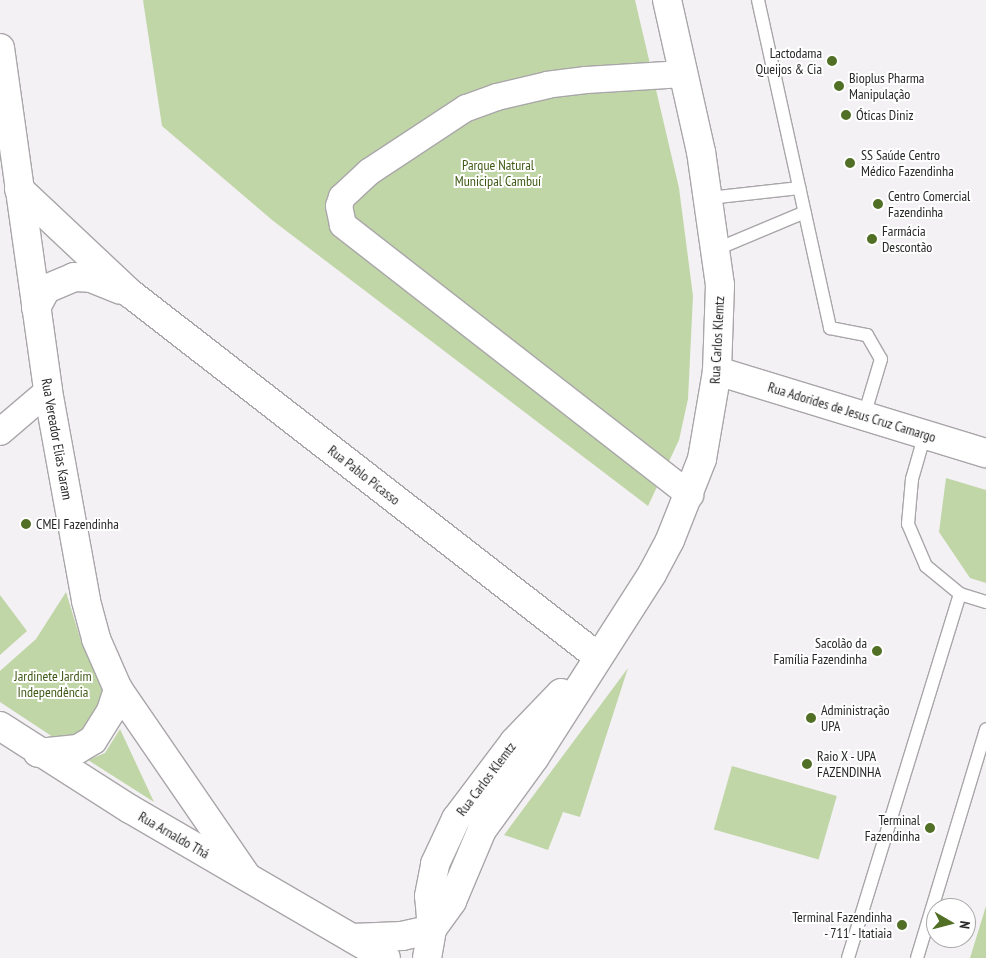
<!DOCTYPE html>
<html>
<head>
<meta charset="utf-8">
<style>
  body { margin:0 }
  #map { position:relative; width:986px; height:958px; overflow:hidden; background:#f4f1f4; font-family:"PT Sans Narrow",sans-serif }
  div>[style] { position:absolute }
  .green>* { inset:0; background:#c0d6a7; transform-origin:0 0 }
  .roads { filter:drop-shadow(1px 0 #a9a6a9) drop-shadow(-1px 0 #a9a6a9) drop-shadow(0 1px #a9a6a9) drop-shadow(0 -1px #a9a6a9) }
  .lane>* { height:12px; margin:-6px; padding:0 6px; transform-origin:6px; border-radius:6px; background:#fff }
  .street>* { height:26px; margin:-13px; padding:0 13px; transform-origin:13px; border-radius:13px; background:#fff }
  .secondary>* { height:28px; margin:-14px; padding:0 14px; transform-origin:14px; border-radius:14px; background:#fff }
  .dots>* { width:14px; height:14px; translate:-50% -50%; box-sizing:border-box; border:2px solid #fff; border-radius:50% }
  span { translate:-50% -50%; white-space:nowrap; text-align:center; line-height:1.15; -webkit-text-stroke:4px #fff; paint-order:stroke }
  .poi-label { font-size:14px; color:#292829 }
  .right { translate:-100% -50%; text-align:right }
  .left { translate:0 -50%; text-align:left }
  .park-label { font-size:14px; color:#3f5915 }
  .street-label { font-size:14px; color:#292829 }
  .north { position:absolute; left:926px; top:898px; width:50px; height:50px; box-sizing:border-box; background:#fff; border:1px solid #a9a9a9; border-radius:50%; rotate:98deg; font-size:14px; font-weight:700; line-height:20px; text-align:center; color:#292829 }
  .north::after { content:''; display:block; margin:auto; width:18px; height:22px; background:#516f25; clip-path:polygon(50% 0,100% 100%,50% 72%,0 100%) }
</style>
</head>
<body>
<div id="map">
  <div class="green">
    <i style="clip-path:polygon(143px 0,635px 0,679px 188px,693px 296px,688px 399px,679px 440px,648px 506px,272px 220px,162px 126px)"></i>
    <i style="clip-path:polygon(946px 478px,986px 490px,986px 583px,970px 578px,939px 532px)"></i>
    <i style="clip-path:polygon(66px 592px,81px 641px,102px 681px,102px 695px,88px 728px,78px 737px,56px 739px,0 702px,0 671px,36px 639px)"></i>
    <i style="clip-path:polygon(0 595px,27px 631px,0 655px)"></i>
    <i style="clip-path:polygon(628px 668px,580px 817px,563px 812px,548px 850px,504px 835px)"></i>
    <i style="clip-path:polygon(120px 729px,154px 802px,88px 760px,105px 753px)"></i>
    <i style="left:732px;top:766px;width:109px;height:66px;rotate:16deg"></i>
    <i style="clip-path:polygon(986px 906px,986px 958px,970px 958px)"></i>
  </div>
  <div class="roads">
    <div class="lane">
      <i style="left:758px;top:0;width:336px;rotate:77.6deg"></i>
      <i style="left:830px;top:328px;width:38px;rotate:11deg"></i>
      <i style="left:867px;top:335px;width:28px;rotate:60deg"></i>
      <i style="left:881px;top:359px;width:59px;rotate:106.6deg"></i>
      <i style="left:709px;top:198px;width:91px;rotate:-6.3deg"></i>
      <i style="left:717px;top:249px;width:95px;rotate:-22.8deg"></i>
      <i style="left:925px;top:434px;width:47px;rotate:106.1deg"></i>
      <i style="left:912px;top:479px;width:45px;rotate:95.1deg"></i>
      <i style="left:908px;top:524px;width:46px;rotate:66.8deg"></i>
      <i style="left:926px;top:566px;width:44px;rotate:39.5deg"></i>
      <i style="left:960px;top:594px;width:27px;rotate:17deg"></i>
      <i style="left:848px;top:958px;width:381px;rotate:-72.9deg"></i>
      <i style="left:917px;top:958px;width:239px;rotate:-73.2deg"></i>
    </div>
    <div class="street">
      <i style="left:683px;top:74px;width:97px;rotate:176.5deg"></i>
      <i style="left:586px;top:80px;width:38px;rotate:173deg"></i>
      <i style="left:548px;top:85px;width:52px;rotate:166.8deg"></i>
      <i style="left:497px;top:97px;width:33px;rotate:160deg"></i>
      <i style="left:466px;top:108px;width:116px;rotate:146.6deg"></i>
      <i style="left:369px;top:172px;width:37px;rotate:137deg"></i>
      <i style="left:342px;top:197px;width:9px;rotate:108deg"></i>
      <i style="left:339px;top:206px;width:19px;rotate:78deg"></i>
      <i style="left:343px;top:225px;width:440px;rotate:37.9deg"></i>
      <i style="left:0;top:432px;width:63px;rotate:-40.5deg"></i>
    </div>
    <div class="secondary">
      <i style="left:0;top:48px;width:346px;rotate:82deg"></i>
      <i style="left:48px;top:391px;width:213px;rotate:79.7deg"></i>
      <i style="left:86px;top:601px;width:39px;rotate:75deg"></i>
      <i style="left:96px;top:639px;width:55px;rotate:66.3deg"></i>
      <i style="left:118px;top:689px;width:228px;rotate:55.5deg"></i>
      <i style="left:19px;top:189px;width:154px;rotate:43.2deg"></i>
      <i style="left:131px;top:294px;width:590px;rotate:37.84deg"></i>
      <i style="left:36px;top:308px;width:21px;rotate:-62deg"></i>
      <i style="left:46px;top:289px;width:30px;rotate:-23deg"></i>
      <i style="left:74px;top:277px;width:17px;rotate:3deg"></i>
      <i style="left:91px;top:278px;width:31px;rotate:22deg"></i>
      <i style="left:717px;top:371px;width:281px;rotate:17deg"></i>
      <i style="left:0;top:726px;width:154px;rotate:32.6deg"></i>
      <i style="left:130px;top:809px;width:296px;rotate:30.2deg"></i>
      <i style="left:38px;top:753px;width:40px;rotate:-5.7deg"></i>
      <i style="left:78px;top:749px;width:17px;rotate:-31deg"></i>
      <i style="left:93px;top:740px;width:34px;rotate:-58deg"></i>
      <i style="left:111px;top:711px;width:23px;rotate:-72deg"></i>
      <i style="left:432px;top:929px;width:34px;rotate:-54deg"></i>
      <i style="left:452px;top:901px;width:77px;rotate:-67.1deg"></i>
      <i style="left:482px;top:830px;width:90px;rotate:-54deg"></i>
      <i style="left:535px;top:757px;width:217px;rotate:-57.4deg"></i>
      <i style="left:652px;top:574px;width:38px;rotate:-62deg"></i>
      <i style="left:670px;top:540px;width:87px;rotate:-68.4deg"></i>
      <i style="left:702px;top:459px;width:89px;rotate:-80.3deg"></i>
      <i style="left:717px;top:371px;width:86px;rotate:-88deg"></i>
      <i style="left:720px;top:285px;width:134px;rotate:-98.1deg"></i>
      <i style="left:701px;top:152px;width:156px;rotate:-102.6deg"></i>
      <i style="left:352px;top:938px;width:50px;rotate:-2.3deg"></i>
      <i style="left:402px;top:936px;width:31px;rotate:-13deg"></i>
      <i style="left:427px;top:958px;width:29px;rotate:-80deg"></i>
      <i style="left:432px;top:929px;width:33px;rotate:-95deg"></i>
      <i style="left:429px;top:896px;width:33px;rotate:-79deg"></i>
      <i style="left:435px;top:864px;width:50px;rotate:-65deg"></i>
      <i style="left:456px;top:819px;width:96px;rotate:-53deg"></i>
      <i style="left:514px;top:742px;width:68px;rotate:-46.2deg"></i>
    </div>
  </div>
  <div class="dots">
    <i style="left:832px;top:61px;background:#516f25"></i>
    <i style="left:839px;top:86px;background:#516f25"></i>
    <i style="left:846px;top:115px;background:#516f25"></i>
    <i style="left:850px;top:163px;background:#516f25"></i>
    <i style="left:878px;top:204px;background:#516f25"></i>
    <i style="left:872px;top:239px;background:#516f25"></i>
    <i style="left:26px;top:524px;background:#516f25"></i>
    <i style="left:877px;top:651px;background:#516f25"></i>
    <i style="left:811px;top:718px;background:#516f25"></i>
    <i style="left:807px;top:764px;background:#516f25"></i>
    <i style="left:930px;top:828px;background:#516f25"></i>
    <i style="left:902px;top:925px;background:#516f25"></i>
  </div>
  <div class="poi-label">
    <span class="right" style="left:822px;top:61px">Lactodama<br>Queijos &amp; Cia</span>
    <span class="left" style="left:849px;top:86px">Bioplus Pharma<br>Manipulação</span>
    <span class="left" style="left:856px;top:115px">Óticas Diniz</span>
    <span class="left" style="left:861px;top:163px">SS Saúde Centro<br>Médico Fazendinha</span>
    <span class="left" style="left:888px;top:204px">Centro Comercial<br>Fazendinha</span>
    <span class="left" style="left:882px;top:239px">Farmácia<br>Descontão</span>
    <span class="left" style="left:36px;top:524px">CMEI Fazendinha</span>
    <span class="right" style="left:867px;top:651px">Sacolão da<br>Família Fazendinha</span>
    <span class="left" style="left:821px;top:718px">Administração<br>UPA</span>
    <span class="left" style="left:817px;top:764px">Raio X - UPA<br>FAZENDINHA</span>
    <span class="right" style="left:920px;top:828px">Terminal<br>Fazendinha</span>
    <span class="right" style="left:892px;top:925px">Terminal Fazendinha<br>- 711 - Itatiaia</span>
  </div>
  <div class="park-label">
    <span style="left:498px;top:173px">Parque Natural<br>Municipal Cambuí</span>
    <span style="left:53px;top:684px">Jardinete Jardim<br>Independência</span>
  </div>
  <div class="street-label">
    <span style="left:717px;top:340px;rotate:-87deg">Rua Carlos Klemtz</span>
    <span style="left:852px;top:412px;rotate:17deg">Rua Adorides de Jesus Cruz Camargo</span>
    <span style="left:57px;top:439px;rotate:80deg">Rua Vereador Elias Karam</span>
    <span style="left:364px;top:475px;rotate:38deg">Rua Pablo Picasso</span>
    <span style="left:486px;top:779px;rotate:-53deg">Rua Carlos Klemtz</span>
    <span style="left:174px;top:835px;rotate:30deg">Rua Arnaldo Thá</span>
  </div>
  <div class="north">N</div>
</div>
</body>
</html>
